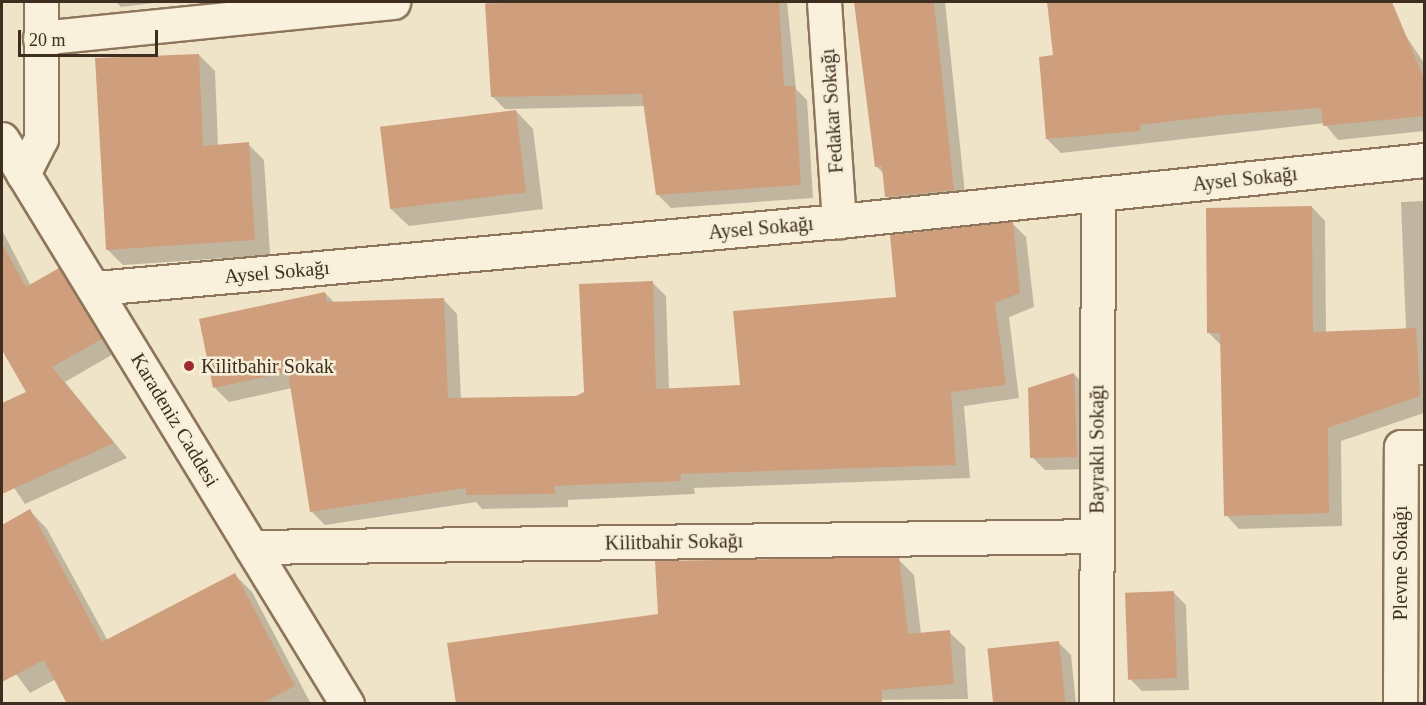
<!DOCTYPE html>
<html>
<head>
<meta charset="utf-8">
<style>
  body { margin:0 }
  #map { position:relative; width:1426px; height:705px; overflow:hidden; background:#f0e4c8; font-family:Georgia,serif }
  div>[style] { position:absolute }
  .shadow>* { inset:0; background:#0003 }
  .building>* { inset:0; background:#cf9f7d; transform-origin:0 0 }
  .roads { filter:drop-shadow(2px 0 #8d765c) drop-shadow(-2px 0 #8d765c) drop-shadow(0 2px #8d765c) drop-shadow(0 -2px #8d765c) }
  .street>* { height:33px; margin:-16.5px; padding:0 16.5px; transform-origin:16.5px; border-radius:16.5px; background:#faf1dc }
  .secondary>* { height:33px; margin:-16.5px; padding:0 16.5px; transform-origin:16.5px; border-radius:16.5px; background:#faf1dc }
  .dots>* { width:16px; height:16px; translate:-50% -50%; box-sizing:border-box; border:3px solid #f7eed8; border-radius:50% }
  span { translate:-50% -50%; white-space:nowrap; text-align:center; line-height:1.15; -webkit-text-stroke:5px #f7eed8; paint-order:stroke }
  .street-label { font-size:20px; color:#3d2e20 }
  .poi-label { font-size:20px; color:#3d2e20 }
  .left { translate:0 -50%; text-align:left }
  .frame { position:absolute; inset:0; border:3px solid #3d2e20; pointer-events:none }
  .scale { position:absolute; left:18px; top:30px; width:140px; height:27px; box-sizing:border-box; border:3px solid #3d2e20; border-top:0; padding-left:8px; font-size:18px; line-height:21px; white-space:nowrap; color:#3d2e20; -webkit-text-stroke:4px #f7eed8; paint-order:stroke }
</style>
</head>
<body>
<div id="map">
  <div class="shadow">
    <i style="clip-path:polygon(116px 2px,162px 2px,121px 7px)"></i>
    <i style="clip-path:polygon(486px 2px,787px 2px,796px 89px,807px 100px,813px 198px,671px 208px,658px 195px,645px 106px,505px 109px,492px 96px)"></i>
    <i style="clip-path:polygon(856px 2px,945px 2px,966px 203px,900px 210px,887px 197px,884px 174px,876px 166px)"></i>
    <i style="clip-path:polygon(1048px 2px,1389px 2px,1395px 34px,1404px 33px,1424px 63px,1424px 131px,1338px 140px,1324px 123px,1061px 153px,1047px 139px,1055px 57px)"></i>
    <i style="clip-path:polygon(199px 55px,215px 71px,218px 146px,248px 144px,264px 160px,270px 255px,123px 265px,107px 249px)"></i>
    <i style="clip-path:polygon(516px 111px,533px 129px,543px 209px,409px 226px,391px 209px)"></i>
    <i style="clip-path:polygon(1424px 201px,1424px 413px,1341px 441px,1342px 526px,1239px 529px,1226px 515px,1222px 346px,1208px 332px,1312px 207px,1325px 221px,1326px 333px,1406px 330px,1401px 202px)"></i>
    <i style="clip-path:polygon(1012px 223px,1026px 237px,1034px 307px,1009px 317px,1019px 398px,964px 406px,970px 478px,694px 488px,695px 494px,568px 500px,568px 507px,482px 509px,476px 502px,325px 525px,311px 511px,292px 388px,229px 402px,215px 388px,325px 293px,335px 303px,443px 299px,457px 314px,461px 399px,577px 397px,585px 393px,652px 282px,666px 296px,669px 390px,742px 387px,898px 299px)"></i>
    <i style="clip-path:polygon(2px 230px,31px 286px,59px 270px,115px 353px,65px 382px,127px 458px,25px 504px,2px 470px,2px 405px,28px 393px,2px 347px)"></i>
    <i style="clip-path:polygon(1074px 374px,1086px 387px,1089px 469px,1045px 470px,1032px 457px)"></i>
    <i style="clip-path:polygon(30px 511px,47px 529px,108px 641px,235px 575px,252px 592px,311px 704px,69px 704px,56px 679px,30px 693px,2px 655px,2px 527px)"></i>
    <i style="clip-path:polygon(898px 559px,914px 575px,921px 634px,949px 632px,965px 647px,968px 699px,458px 704px,660px 615px)"></i>
    <i style="clip-path:polygon(1173px 592px,1186px 605px,1189px 690px,1142px 691px,1129px 678px)"></i>
    <i style="clip-path:polygon(1058px 642px,1071px 655px,1076px 704px,994px 704px)"></i>
  </div>
  <div class="building">
    <i style="clip-path:polygon(558px 2px,779px 2px,784px 86px,795px 86px,801px 185px,656px 195px,642px 94px,491px 97px,485px 4px)"></i>
    <i style="clip-path:polygon(854px 2px,934px 2px,954px 190px,885px 197px,882px 166px,875px 167px)"></i>
    <i style="clip-path:polygon(1047px 2px,1392px 2px,1425px 81px,1425px 116px,1323px 126px,1321px 108px,1225px 115px,1140px 125px,1140px 131px,1046px 139px,1039px 57px,1053px 55px)"></i>
    <i style="clip-path:polygon(199px 54px,203px 146px,249px 142px,255px 240px,106px 250px,95px 58px)"></i>
    <i style="left:516px;top:110px;width:83px;height:137px;rotate:83deg"></i>
    <i style="clip-path:polygon(1312px 206px,1313px 332px,1416px 328px,1420px 396px,1328px 428px,1329px 513px,1224px 516px,1220px 333px,1207px 333px,1206px 208px)"></i>
    <i style="clip-path:polygon(1013px 222px,1020px 293px,995px 303px,1006px 385px,951px 392px,956px 465px,681px 474px,681px 481px,554px 486px,555px 494px,466px 495px,466px 488px,310px 512px,288px 372px,213px 388px,199px 319px,325px 292px,327px 302px,444px 298px,448px 398px,576px 396px,584px 392px,579px 284px,653px 281px,656px 389px,740px 385px,733px 311px,896px 297px,890px 235px)"></i>
    <i style="clip-path:polygon(2px 244px,26px 287px,59px 268px,102px 339px,52px 367px,114px 443px,2px 494px,2px 403px,26px 392px,2px 350px)"></i>
    <i style="clip-path:polygon(1074px 373px,1077px 457px,1030px 458px,1028px 388px)"></i>
    <i style="clip-path:polygon(30px 509px,102px 642px,235px 573px,295px 686px,261px 704px,67px 704px,44px 660px,2px 682px,2px 525px)"></i>
    <i style="clip-path:polygon(899px 557px,908px 634px,950px 630px,954px 684px,882px 690px,882px 704px,456px 704px,447px 643px,658px 614px,655px 561px)"></i>
    <i style="left:1174px;top:591px;width:87px;height:49px;rotate:88deg"></i>
    <i style="left:1059px;top:641px;width:63px;height:72px;rotate:84deg"></i>
  </div>
  <div class="roads">
    <div class="street">
      <i style="left:824px;top:2px;width:220px;rotate:86.1deg"></i>
      <i style="left:40px;top:38px;width:355px;rotate:-5.8deg"></i>
      <i style="left:97px;top:288px;width:745px;rotate:-5.16deg"></i>
      <i style="left:839px;top:221px;width:588px;rotate:-5.95deg"></i>
      <i style="left:251px;top:547px;width:846px;rotate:-0.74deg"></i>
      <i style="left:1096px;top:704px;width:510px;rotate:-89.78deg"></i>
      <i style="left:1400px;top:704px;width:257px;rotate:-89.8deg"></i>
      <i style="left:1401px;top:447px;width:23px"></i>
    </div>
    <div class="secondary">
      <i style="left:2px;top:139px;width:662px;rotate:58.59deg"></i>
      <i style="left:23px;top:174px;width:39px;rotate:-63deg"></i>
      <i style="left:41px;top:139px;width:137px;rotate:-90deg"></i>
    </div>
  </div>
  <div class="dots">
    <i style="left:189px;top:366px;background:#9e2a2b"></i>
  </div>
  <div class="street-label">
    <span style="left:832px;top:111px;rotate:-94deg">Fedakar Sokağı</span>
    <span style="left:1245px;top:179px;rotate:-6deg">Aysel Sokağı</span>
    <span style="left:761px;top:228px;rotate:-5deg">Aysel Sokağı</span>
    <span style="left:277px;top:272px;rotate:-5deg">Aysel Sokağı</span>
    <span style="left:175px;top:420px;rotate:59deg">Karadeniz Caddesi</span>
    <span style="left:1097px;top:449px;rotate:-90deg">Bayraklı Sokağı</span>
    <span style="left:674px;top:542px;rotate:-1deg">Kilitbahir Sokağı</span>
    <span style="left:1400px;top:563px;rotate:-90deg">Plevne Sokağı</span>
  </div>
  <div class="poi-label">
    <span class="left" style="left:201px;top:366px">Kilitbahir Sokak</span>
  </div>
  <div class="frame"></div>
  <div class="scale">20 m</div>
</div>
</body>
</html>
